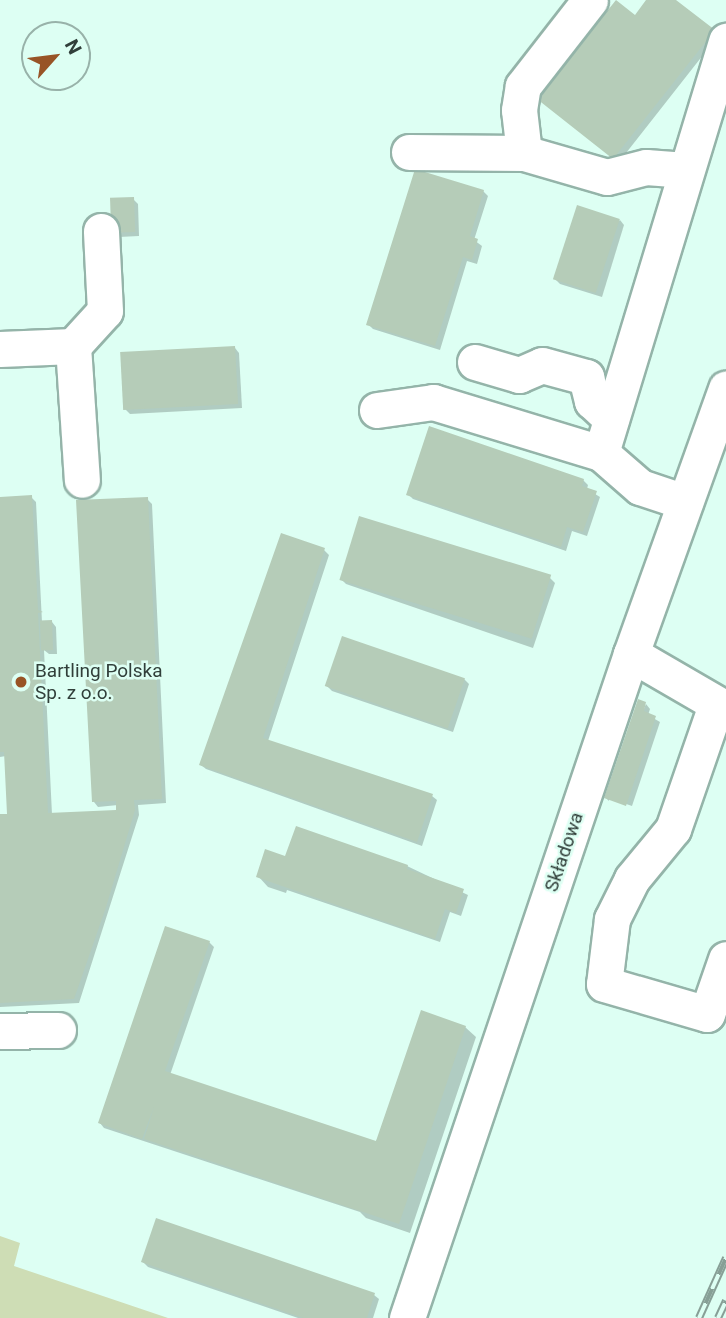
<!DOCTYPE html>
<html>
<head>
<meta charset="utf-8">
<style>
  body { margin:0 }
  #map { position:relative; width:726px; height:1318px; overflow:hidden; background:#ddfff3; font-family:Roboto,sans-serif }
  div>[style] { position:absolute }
  .green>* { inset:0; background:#ceddb5 }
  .shadow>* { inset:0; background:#0003 }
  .building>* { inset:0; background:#b5ccb8; transform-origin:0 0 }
  .roads { filter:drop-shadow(2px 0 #94b4a9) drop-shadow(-2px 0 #94b4a9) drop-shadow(0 2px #94b4a9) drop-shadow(0 -2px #94b4a9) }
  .minor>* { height:35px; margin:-17.5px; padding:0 17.5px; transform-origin:17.5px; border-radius:17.5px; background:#fff }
  .rail>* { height:8px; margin-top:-4px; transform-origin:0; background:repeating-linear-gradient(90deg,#ddfff3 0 16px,#879f96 0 32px); box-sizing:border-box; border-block:2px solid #879f96 }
  .dots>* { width:19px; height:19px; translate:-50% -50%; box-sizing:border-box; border:4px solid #ddfff3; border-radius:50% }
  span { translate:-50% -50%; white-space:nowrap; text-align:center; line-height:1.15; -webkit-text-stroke:5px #ddfff3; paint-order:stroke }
  .poi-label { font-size:19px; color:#313f3a }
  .left { translate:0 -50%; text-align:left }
  .street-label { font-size:19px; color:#313f3a }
  .north { position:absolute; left:21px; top:21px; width:70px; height:70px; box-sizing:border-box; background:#ddfff3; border:2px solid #98b2a9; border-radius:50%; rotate:62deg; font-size:19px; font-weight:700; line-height:28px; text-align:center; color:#313f3a }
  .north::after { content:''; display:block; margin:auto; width:24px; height:32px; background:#985426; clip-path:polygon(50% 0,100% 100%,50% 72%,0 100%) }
</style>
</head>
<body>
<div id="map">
  <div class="green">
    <i style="clip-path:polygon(0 1236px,20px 1243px,14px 1266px,168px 1318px,0 1318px)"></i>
  </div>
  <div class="shadow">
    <i style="clip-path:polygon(649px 0,673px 0,718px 36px,619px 162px,544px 103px,635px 17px)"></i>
    <i style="clip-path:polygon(483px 191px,488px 196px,474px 240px,482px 246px,477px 264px,467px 261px,440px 350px,373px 329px,368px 324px)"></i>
    <i style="clip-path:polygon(133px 199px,138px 204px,139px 236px,119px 237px,114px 232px)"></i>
    <i style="clip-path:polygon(620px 220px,624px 225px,602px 297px,560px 284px,556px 280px)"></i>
    <i style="clip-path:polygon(235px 348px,239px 353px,242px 408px,130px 414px,125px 409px)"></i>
    <i style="clip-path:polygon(583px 480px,588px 485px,587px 489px,600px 497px,587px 536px,572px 531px,566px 551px,413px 499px,408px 494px)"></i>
    <i style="clip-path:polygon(31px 497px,36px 502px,42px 622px,52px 622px,56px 627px,57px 654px,49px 654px,44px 650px,52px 814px,118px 812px,118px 805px,98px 807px,94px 802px,147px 499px,152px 504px,166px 803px,138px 805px,139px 815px,79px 1003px,0 1007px,0 816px,9px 815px,6px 756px,0 757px,0 499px)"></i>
    <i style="clip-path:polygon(360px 518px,550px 578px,555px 583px,533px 648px,346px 584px,341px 579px)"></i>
    <i style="clip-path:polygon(324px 550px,329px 555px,268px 741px,432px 796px,437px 800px,422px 846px,206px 769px,201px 765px)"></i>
    <i style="clip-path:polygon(464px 679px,469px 684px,453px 732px,332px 691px,327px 686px)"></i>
    <i style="clip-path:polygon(646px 704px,650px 709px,648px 715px,660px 722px,632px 806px,609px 798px,609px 801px,606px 798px)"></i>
    <i style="clip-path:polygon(285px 858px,407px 866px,468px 895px,461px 916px,450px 912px,440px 942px,287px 890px,286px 893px,268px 887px,258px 876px)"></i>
    <i style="clip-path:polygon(209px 942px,214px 947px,170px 1075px,375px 1142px,465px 1027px,476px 1037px,410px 1233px,366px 1218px,360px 1212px,104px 1128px,100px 1123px)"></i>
    <i style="clip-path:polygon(143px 1262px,374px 1295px,379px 1299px,373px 1318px,298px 1318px,148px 1267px)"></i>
  </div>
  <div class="building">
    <i style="clip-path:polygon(616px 0,635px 15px,646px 0,676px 0,715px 30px,613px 159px,537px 99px)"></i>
    <i style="clip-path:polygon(415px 169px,484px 190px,470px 236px,478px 239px,472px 260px,463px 257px,435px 346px,366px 325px)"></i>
    <i style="left:134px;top:197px;width:35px;height:24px;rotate:88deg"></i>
    <i style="left:577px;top:205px;width:45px;height:78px;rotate:18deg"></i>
    <i style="left:235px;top:346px;width:58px;height:115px;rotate:87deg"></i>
    <i style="clip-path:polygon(429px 426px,584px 479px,582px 486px,597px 491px,583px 532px,567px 527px,561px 547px,406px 495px)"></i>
    <i style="clip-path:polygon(32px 495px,38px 610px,43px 612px,38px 613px,48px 813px,116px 810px,116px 801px,92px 802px,76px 500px,148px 497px,162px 799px,134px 800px,135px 810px,106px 907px,74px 999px,0 1003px,0 814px,7px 814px,4px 752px,0 752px,0 497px)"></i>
    <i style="left:359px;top:516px;width:201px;height:67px;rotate:17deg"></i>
    <i style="clip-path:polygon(281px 533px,325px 548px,263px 738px,433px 794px,417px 842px,199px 765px)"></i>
    <i style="left:52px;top:620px;width:30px;height:12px;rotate:88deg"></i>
    <i style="left:342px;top:636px;width:130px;height:53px;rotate:19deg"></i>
    <i style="clip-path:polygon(638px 699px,646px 702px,644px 711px,656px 716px,626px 806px,604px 798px)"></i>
    <i style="clip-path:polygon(296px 826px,408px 865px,407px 869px,464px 889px,456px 913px,445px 909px,435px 939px,256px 877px,265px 849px,285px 856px)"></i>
    <i style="clip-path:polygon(165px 926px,210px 941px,165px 1071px,376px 1141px,421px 1010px,466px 1026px,399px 1224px,144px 1139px,154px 1107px,142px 1139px,98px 1123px)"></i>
    <i style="clip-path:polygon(156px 1218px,375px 1293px,367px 1318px,303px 1318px,141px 1262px)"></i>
  </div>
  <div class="roads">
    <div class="minor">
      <i style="left:409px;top:152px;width:115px;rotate:0.5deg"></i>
      <i style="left:524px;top:153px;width:86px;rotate:16.1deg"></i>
      <i style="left:607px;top:177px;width:40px;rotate:-14.4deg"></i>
      <i style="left:646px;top:167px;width:40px;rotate:4.3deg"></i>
      <i style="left:524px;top:153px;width:43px;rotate:-96.6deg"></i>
      <i style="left:519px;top:110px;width:24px;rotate:-81deg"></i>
      <i style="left:523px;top:86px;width:109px;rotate:-52.1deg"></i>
      <i style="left:73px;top:346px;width:47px;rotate:-47.6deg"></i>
      <i style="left:105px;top:311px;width:80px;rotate:-92.9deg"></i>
      <i style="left:0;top:349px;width:73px;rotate:-2.4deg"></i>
      <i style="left:73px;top:346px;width:134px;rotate:86.2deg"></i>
      <i style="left:475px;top:362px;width:46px;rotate:16.5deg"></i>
      <i style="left:519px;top:375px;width:25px;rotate:-23deg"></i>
      <i style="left:542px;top:365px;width:46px;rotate:15.3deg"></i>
      <i style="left:586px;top:377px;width:25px;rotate:76deg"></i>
      <i style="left:592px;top:401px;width:26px;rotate:43deg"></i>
      <i style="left:377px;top:410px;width:57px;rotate:-8.1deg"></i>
      <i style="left:433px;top:402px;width:176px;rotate:16.9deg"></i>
      <i style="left:685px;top:502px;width:47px;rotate:-161.6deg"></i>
      <i style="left:640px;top:487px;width:52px;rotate:-138.9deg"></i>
      <i style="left:601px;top:453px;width:431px;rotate:-73.1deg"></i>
      <i style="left:631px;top:654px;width:110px;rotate:30.1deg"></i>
      <i style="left:716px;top:705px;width:131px;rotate:109.1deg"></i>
      <i style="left:673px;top:829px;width:65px;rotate:129.4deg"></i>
      <i style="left:632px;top:879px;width:45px;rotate:116.6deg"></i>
      <i style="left:612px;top:919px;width:65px;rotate:97deg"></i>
      <i style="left:604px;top:984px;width:107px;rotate:16.2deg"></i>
      <i style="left:707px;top:1014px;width:58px;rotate:-70.9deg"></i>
      <i style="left:0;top:1031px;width:58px;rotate:-1deg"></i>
      <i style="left:407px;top:1318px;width:701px;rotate:-71.36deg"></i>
      <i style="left:631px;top:654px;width:282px;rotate:-70.3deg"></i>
    </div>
  </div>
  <div class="rail">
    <i style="left:699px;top:1318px;width:66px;rotate:-65.8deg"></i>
    <i style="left:718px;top:1318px;width:19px;rotate:-65deg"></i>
  </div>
  <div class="dots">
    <i style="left:21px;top:682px;background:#985426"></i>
  </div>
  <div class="poi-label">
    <span class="left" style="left:35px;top:682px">Bartling Polska<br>Sp. z o.o.</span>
  </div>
  <div class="street-label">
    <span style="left:564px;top:852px;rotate:-71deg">Składowa</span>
  </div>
  <div class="north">N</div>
</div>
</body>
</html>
